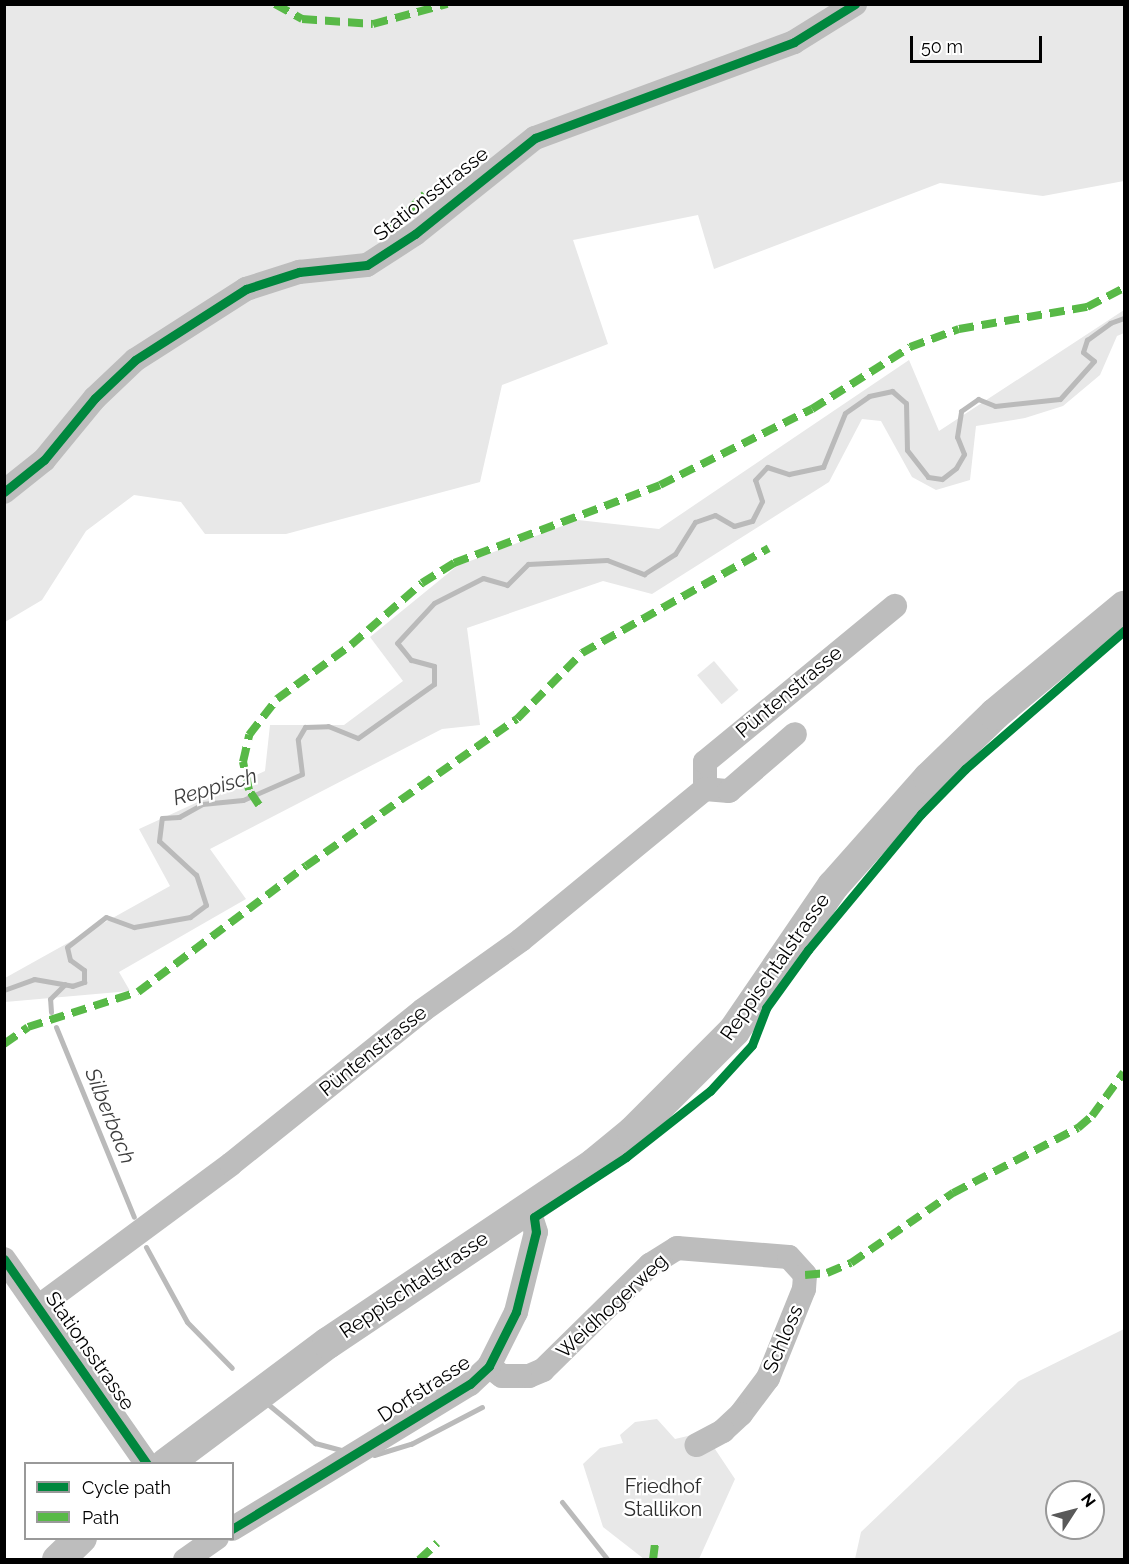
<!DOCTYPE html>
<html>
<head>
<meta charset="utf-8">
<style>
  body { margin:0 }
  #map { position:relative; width:1129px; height:1564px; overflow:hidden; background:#fff; font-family:Raleway,sans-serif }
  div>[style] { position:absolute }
  .green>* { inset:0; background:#e8e8e8; transform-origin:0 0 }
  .stream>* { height:5px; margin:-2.5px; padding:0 2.5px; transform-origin:2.5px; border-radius:2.5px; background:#bababa }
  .minor>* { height:24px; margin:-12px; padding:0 12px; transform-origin:12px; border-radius:12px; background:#bdbdbd }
  .major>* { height:32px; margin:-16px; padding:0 16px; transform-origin:16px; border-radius:16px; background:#bdbdbd }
  .quiet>* { height:8px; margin-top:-4px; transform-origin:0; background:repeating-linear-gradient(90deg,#58b947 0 15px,transparent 0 23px) }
  .cycleway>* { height:9px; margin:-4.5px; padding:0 4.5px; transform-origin:4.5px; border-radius:4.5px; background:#00873e }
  span { translate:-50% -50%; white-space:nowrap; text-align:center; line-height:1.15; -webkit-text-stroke:4.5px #fff; paint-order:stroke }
  .street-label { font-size:20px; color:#000 }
  .park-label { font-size:20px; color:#2c2c2c }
  .water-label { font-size:21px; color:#3d3d3d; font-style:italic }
  .frame { position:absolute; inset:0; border:6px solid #000; pointer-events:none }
  .legend { position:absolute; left:24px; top:1462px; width:210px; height:78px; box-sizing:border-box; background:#fff; border:2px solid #999; margin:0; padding:8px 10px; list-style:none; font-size:18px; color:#000 }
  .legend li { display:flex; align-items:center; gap:12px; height:30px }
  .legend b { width:30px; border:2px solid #999 }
  .north { position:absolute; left:1045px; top:1480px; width:60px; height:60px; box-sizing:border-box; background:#fff; border:2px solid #999; border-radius:50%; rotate:54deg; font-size:16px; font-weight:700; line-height:24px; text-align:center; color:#000 }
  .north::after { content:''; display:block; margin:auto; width:21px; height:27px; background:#595959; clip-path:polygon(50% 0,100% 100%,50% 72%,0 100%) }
  .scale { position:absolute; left:910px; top:36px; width:132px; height:27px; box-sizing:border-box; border:3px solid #000; border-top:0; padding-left:8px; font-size:18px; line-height:21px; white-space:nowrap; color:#000; -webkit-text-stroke:4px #fff; paint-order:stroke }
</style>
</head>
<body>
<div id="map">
  <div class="green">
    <i style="clip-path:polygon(5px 5px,1124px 5px,1124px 181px,1043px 196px,940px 183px,714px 269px,698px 215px,573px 240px,608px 344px,502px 385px,480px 482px,286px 534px,205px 534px,181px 502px,134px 495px,86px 531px,42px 600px,5px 622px)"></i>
    <i style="clip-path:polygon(1124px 310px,1124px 333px,1117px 336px,1100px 375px,1063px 406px,1025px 418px,976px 426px,970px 480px,936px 490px,912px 477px,881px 421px,862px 419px,829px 482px,652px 594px,603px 581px,467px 628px,480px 725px,442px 729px,210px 849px,246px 899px,119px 972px,130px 991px,5px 1002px,5px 978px,170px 886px,139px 829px,265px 771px,270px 725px,344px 725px,403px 681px,370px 637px,457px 566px,578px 520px,659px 529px,909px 360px,939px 431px)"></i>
    <i style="left:714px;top:661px;width:38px;height:22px;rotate:50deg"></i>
    <i style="clip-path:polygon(evenodd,1124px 1329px,1124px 1559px,855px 1559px,861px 1532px,1019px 1381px,1124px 1329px,1057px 1492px,1093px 1492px,1093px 1528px,1057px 1528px,1057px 1492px)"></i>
    <i style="clip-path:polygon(657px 1419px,675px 1439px,692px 1435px,697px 1442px,715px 1449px,735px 1479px,699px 1559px,644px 1559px,603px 1527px,583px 1464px,600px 1448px,623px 1443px,620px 1435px,635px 1422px)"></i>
  </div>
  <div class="stream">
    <i style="left:4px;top:990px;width:32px;rotate:-20deg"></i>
    <i style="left:34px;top:979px;width:39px;rotate:10deg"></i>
    <i style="left:72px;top:986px;width:13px;rotate:-18deg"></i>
    <i style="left:84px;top:982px;width:12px;rotate:-90deg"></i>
    <i style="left:84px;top:970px;width:17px;rotate:-144deg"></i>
    <i style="left:70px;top:960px;width:13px;rotate:-103deg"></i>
    <i style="left:67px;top:947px;width:49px;rotate:-37.6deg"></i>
    <i style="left:106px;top:917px;width:30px;rotate:20deg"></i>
    <i style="left:134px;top:927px;width:57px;rotate:-10.1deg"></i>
    <i style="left:190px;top:917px;width:20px;rotate:-37deg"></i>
    <i style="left:206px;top:905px;width:32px;rotate:-108deg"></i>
    <i style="left:196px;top:875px;width:50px;rotate:-137.4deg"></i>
    <i style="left:159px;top:841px;width:23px;rotate:-83deg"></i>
    <i style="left:162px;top:818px;width:17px;rotate:-3deg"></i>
    <i style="left:179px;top:817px;width:26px;rotate:-29deg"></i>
    <i style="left:202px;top:804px;width:41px;rotate:-5.6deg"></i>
    <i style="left:243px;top:800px;width:64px;rotate:-23.8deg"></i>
    <i style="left:302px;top:774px;width:35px;rotate:-97deg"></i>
    <i style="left:298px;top:739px;width:14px;rotate:-60deg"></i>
    <i style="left:305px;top:727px;width:23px;rotate:-2deg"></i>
    <i style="left:328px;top:726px;width:32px;rotate:22deg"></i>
    <i style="left:358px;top:738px;width:93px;rotate:-35.4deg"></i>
    <i style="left:434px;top:684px;width:18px;rotate:-90deg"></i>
    <i style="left:434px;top:666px;width:24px;rotate:-165deg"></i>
    <i style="left:411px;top:660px;width:22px;rotate:-129deg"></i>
    <i style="left:397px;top:643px;width:54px;rotate:-47.2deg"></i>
    <i style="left:434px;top:603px;width:55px;rotate:-27deg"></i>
    <i style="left:483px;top:578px;width:25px;rotate:16deg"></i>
    <i style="left:507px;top:585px;width:30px;rotate:-45deg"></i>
    <i style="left:528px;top:564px;width:79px;rotate:-2.9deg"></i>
    <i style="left:607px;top:560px;width:40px;rotate:21deg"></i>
    <i style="left:644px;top:574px;width:37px;rotate:-33deg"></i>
    <i style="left:675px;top:554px;width:38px;rotate:-58deg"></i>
    <i style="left:695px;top:522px;width:21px;rotate:-19deg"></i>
    <i style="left:715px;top:515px;width:22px;rotate:30deg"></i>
    <i style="left:734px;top:526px;width:19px;rotate:-16deg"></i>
    <i style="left:752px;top:521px;width:22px;rotate:-63deg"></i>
    <i style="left:762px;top:501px;width:22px;rotate:-108deg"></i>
    <i style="left:755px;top:480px;width:18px;rotate:-47deg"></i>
    <i style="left:767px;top:467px;width:23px;rotate:18deg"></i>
    <i style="left:789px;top:474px;width:35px;rotate:-12deg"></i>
    <i style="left:823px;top:467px;width:58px;rotate:-67.8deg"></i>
    <i style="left:845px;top:413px;width:29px;rotate:-35deg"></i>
    <i style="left:869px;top:396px;width:24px;rotate:-12deg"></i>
    <i style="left:892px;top:391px;width:18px;rotate:41deg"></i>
    <i style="left:906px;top:403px;width:47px;rotate:88.8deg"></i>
    <i style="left:907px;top:450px;width:34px;rotate:52deg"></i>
    <i style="left:928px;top:477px;width:14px;rotate:8deg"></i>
    <i style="left:942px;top:479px;width:18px;rotate:-38deg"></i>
    <i style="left:956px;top:468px;width:16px;rotate:-60deg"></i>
    <i style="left:964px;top:454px;width:18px;rotate:-112deg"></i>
    <i style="left:957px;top:437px;width:26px;rotate:-81deg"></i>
    <i style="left:961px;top:411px;width:21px;rotate:-35deg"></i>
    <i style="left:978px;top:399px;width:18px;rotate:22deg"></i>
    <i style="left:995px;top:406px;width:65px;rotate:-6.1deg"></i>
    <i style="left:1060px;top:399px;width:51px;rotate:-48.2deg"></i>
    <i style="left:1094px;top:361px;width:14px;rotate:-141deg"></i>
    <i style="left:1083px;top:352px;width:13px;rotate:-72deg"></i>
    <i style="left:1087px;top:340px;width:29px;rotate:-36deg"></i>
    <i style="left:1110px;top:323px;width:15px;rotate:-20deg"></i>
    <i style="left:51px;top:1012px;width:13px;rotate:-94deg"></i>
    <i style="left:50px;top:999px;width:21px;rotate:-45deg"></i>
    <i style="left:56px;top:1027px;width:205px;rotate:67.7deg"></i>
    <i style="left:146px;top:1247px;width:85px;rotate:61.3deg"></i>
    <i style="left:187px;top:1322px;width:64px;rotate:45.6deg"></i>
    <i style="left:269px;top:1405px;width:60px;rotate:39.6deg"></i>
    <i style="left:315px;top:1443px;width:27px;rotate:15deg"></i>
    <i style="left:374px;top:1455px;width:39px;rotate:-17deg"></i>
    <i style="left:411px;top:1444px;width:80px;rotate:-27.5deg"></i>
    <i style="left:562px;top:1502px;width:74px;rotate:51.6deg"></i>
  </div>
  <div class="minor">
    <i style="left:4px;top:492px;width:51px;rotate:-38.7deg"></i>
    <i style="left:44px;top:460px;width:80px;rotate:-50.6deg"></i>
    <i style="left:95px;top:398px;width:55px;rotate:-43.5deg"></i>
    <i style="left:135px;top:360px;width:132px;rotate:-32.6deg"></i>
    <i style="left:246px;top:289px;width:56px;rotate:-17.8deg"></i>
    <i style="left:299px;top:272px;width:68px;rotate:-5.9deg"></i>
    <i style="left:367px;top:265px;width:57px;rotate:-32.9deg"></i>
    <i style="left:415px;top:234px;width:154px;rotate:-38.7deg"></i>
    <i style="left:535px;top:138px;width:276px;rotate:-20.3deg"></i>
    <i style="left:794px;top:42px;width:72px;rotate:-31.9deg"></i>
    <i style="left:705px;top:789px;width:27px;rotate:-90deg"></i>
    <i style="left:705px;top:762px;width:246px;rotate:-39.4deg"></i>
    <i style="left:4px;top:1259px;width:250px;rotate:55.1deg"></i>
    <i style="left:38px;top:1307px;width:240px;rotate:-36.5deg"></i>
    <i style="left:231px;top:1164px;width:246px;rotate:-38.7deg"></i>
    <i style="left:423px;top:1010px;width:120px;rotate:-35.5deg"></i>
    <i style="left:521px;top:940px;width:238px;rotate:-39.4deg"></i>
    <i style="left:705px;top:789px;width:24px;rotate:5deg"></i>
    <i style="left:729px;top:791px;width:87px;rotate:-40.8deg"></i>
    <i style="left:489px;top:1366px;width:16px;rotate:38deg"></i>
    <i style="left:502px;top:1376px;width:27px"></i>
    <i style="left:529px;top:1376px;width:15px;rotate:-23deg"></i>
    <i style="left:543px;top:1370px;width:150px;rotate:-44.5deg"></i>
    <i style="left:650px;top:1265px;width:32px;rotate:-32deg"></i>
    <i style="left:677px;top:1248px;width:112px;rotate:4.6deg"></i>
    <i style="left:789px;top:1257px;width:24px;rotate:48deg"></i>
    <i style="left:805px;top:1275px;width:14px;rotate:94deg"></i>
    <i style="left:804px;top:1289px;width:96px;rotate:112deg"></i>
    <i style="left:768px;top:1378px;width:45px;rotate:126.9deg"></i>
    <i style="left:741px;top:1414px;width:25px;rotate:137deg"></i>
    <i style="left:723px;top:1431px;width:30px;rotate:152deg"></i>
    <i style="left:232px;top:1529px;width:279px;rotate:-31.4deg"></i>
    <i style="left:470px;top:1384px;width:26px;rotate:-43deg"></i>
    <i style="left:489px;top:1366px;width:60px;rotate:-63.4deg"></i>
    <i style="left:516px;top:1312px;width:82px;rotate:-76deg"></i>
    <i style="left:536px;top:1232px;width:26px;rotate:-108deg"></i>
    <i style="left:185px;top:1560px;width:39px;rotate:-35deg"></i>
  </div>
  <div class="major">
    <i style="left:166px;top:1464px;width:202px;rotate:-36.8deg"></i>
    <i style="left:328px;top:1343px;width:321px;rotate:-33.9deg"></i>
    <i style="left:594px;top:1164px;width:50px;rotate:-39.4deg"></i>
    <i style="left:633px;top:1132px;width:143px;rotate:-45deg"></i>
    <i style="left:734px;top:1031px;width:176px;rotate:-55.7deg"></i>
    <i style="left:833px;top:886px;width:144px;rotate:-48.4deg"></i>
    <i style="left:929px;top:778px;width:92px;rotate:-44.1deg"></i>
    <i style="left:995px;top:714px;width:168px;rotate:-39.7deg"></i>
    <i style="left:58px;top:1560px;width:32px;rotate:-44deg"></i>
  </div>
  <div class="quiet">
    <i style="left:275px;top:4px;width:31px;rotate:29deg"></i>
    <i style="left:302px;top:19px;width:71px;rotate:4deg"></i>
    <i style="left:373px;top:24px;width:77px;rotate:-15.1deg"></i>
    <i style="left:407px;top:212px;width:25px;rotate:-45deg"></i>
    <i style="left:389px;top:226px;width:19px;rotate:-32deg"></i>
    <i style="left:259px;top:805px;width:18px;rotate:-124deg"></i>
    <i style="left:249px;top:790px;width:29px;rotate:-102deg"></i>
    <i style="left:243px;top:762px;width:28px;rotate:-77deg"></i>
    <i style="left:249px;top:735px;width:46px;rotate:-52.1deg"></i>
    <i style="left:277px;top:699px;width:92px;rotate:-36.1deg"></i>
    <i style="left:351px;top:645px;width:94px;rotate:-41.1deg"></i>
    <i style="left:422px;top:583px;width:38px;rotate:-32deg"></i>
    <i style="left:454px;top:563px;width:220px;rotate:-20.7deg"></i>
    <i style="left:660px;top:485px;width:170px;rotate:-26.6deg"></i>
    <i style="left:812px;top:409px;width:116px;rotate:-32.3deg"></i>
    <i style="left:910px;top:347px;width:52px;rotate:-20.2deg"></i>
    <i style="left:959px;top:329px;width:130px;rotate:-9.8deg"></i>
    <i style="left:1087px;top:307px;width:42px;rotate:-27.2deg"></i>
    <i style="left:4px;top:1044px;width:29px;rotate:-35deg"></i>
    <i style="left:28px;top:1027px;width:115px;rotate:-17.7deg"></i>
    <i style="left:138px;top:992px;width:210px;rotate:-36.9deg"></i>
    <i style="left:306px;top:866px;width:257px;rotate:-34.9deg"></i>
    <i style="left:517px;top:719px;width:93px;rotate:-45.4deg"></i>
    <i style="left:582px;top:653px;width:214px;rotate:-29.3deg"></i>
    <i style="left:805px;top:1275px;width:22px;rotate:-5deg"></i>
    <i style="left:827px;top:1273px;width:26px;rotate:-23deg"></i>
    <i style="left:851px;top:1263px;width:124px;rotate:-34.5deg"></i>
    <i style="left:953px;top:1193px;width:141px;rotate:-27.5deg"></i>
    <i style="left:1078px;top:1128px;width:18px;rotate:-41deg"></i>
    <i style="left:1092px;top:1116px;width:54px;rotate:-54deg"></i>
    <i style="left:419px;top:1560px;width:25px;rotate:-43deg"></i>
    <i style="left:653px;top:1560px;width:17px;rotate:-83deg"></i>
  </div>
  <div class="cycleway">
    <i style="left:4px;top:492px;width:51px;rotate:-38.7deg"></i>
    <i style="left:44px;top:460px;width:80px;rotate:-50.6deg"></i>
    <i style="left:95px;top:398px;width:55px;rotate:-43.5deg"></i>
    <i style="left:135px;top:360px;width:132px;rotate:-32.6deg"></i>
    <i style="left:246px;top:289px;width:56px;rotate:-17.8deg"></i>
    <i style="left:299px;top:272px;width:68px;rotate:-5.9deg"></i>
    <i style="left:367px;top:265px;width:57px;rotate:-32.9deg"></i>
    <i style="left:415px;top:234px;width:154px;rotate:-38.7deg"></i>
    <i style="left:535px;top:138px;width:276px;rotate:-20.3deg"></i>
    <i style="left:794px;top:42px;width:72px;rotate:-31.9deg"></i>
    <i style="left:4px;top:1259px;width:250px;rotate:55.1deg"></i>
    <i style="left:232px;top:1529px;width:279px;rotate:-31.4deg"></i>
    <i style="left:470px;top:1384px;width:26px;rotate:-43deg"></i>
    <i style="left:489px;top:1366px;width:60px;rotate:-63.4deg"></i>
    <i style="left:516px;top:1312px;width:82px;rotate:-76deg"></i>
    <i style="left:536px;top:1232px;width:15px;rotate:-98deg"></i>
    <i style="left:534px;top:1217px;width:110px;rotate:-33.1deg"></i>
    <i style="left:626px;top:1157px;width:107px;rotate:-38.2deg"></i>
    <i style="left:710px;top:1091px;width:62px;rotate:-47.6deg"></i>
    <i style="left:752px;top:1045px;width:40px;rotate:-69deg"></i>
    <i style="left:766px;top:1008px;width:72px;rotate:-54.1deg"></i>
    <i style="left:808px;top:950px;width:177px;rotate:-50.3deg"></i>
    <i style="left:921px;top:814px;width:63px;rotate:-45.6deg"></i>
    <i style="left:965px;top:769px;width:211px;rotate:-41deg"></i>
  </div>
  <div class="street-label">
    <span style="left:431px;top:194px;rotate:-38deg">Stationsstrasse</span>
    <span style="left:789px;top:692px;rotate:-40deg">Püntenstrasse</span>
    <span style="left:775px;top:967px;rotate:-55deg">Reppischtalstrasse</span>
    <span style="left:373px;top:1051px;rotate:-39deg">Püntenstrasse</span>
    <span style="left:414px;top:1285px;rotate:-34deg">Reppischtalstrasse</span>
    <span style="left:612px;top:1306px;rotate:-43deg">Weidhogerweg</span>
    <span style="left:783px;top:1339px;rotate:-67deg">Schloss</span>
    <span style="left:90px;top:1351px;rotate:55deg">Stationsstrasse</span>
    <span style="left:424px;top:1389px;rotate:-33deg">Dorfstrasse</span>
  </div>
  <div class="park-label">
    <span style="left:663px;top:1498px">Friedhof<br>Stallikon</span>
  </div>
  <div class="water-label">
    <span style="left:215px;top:787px;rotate:-16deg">Reppisch</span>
    <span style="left:110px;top:1116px;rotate:68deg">Silberbach</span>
  </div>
  <div class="frame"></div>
  <ul class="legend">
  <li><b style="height:8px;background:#00873e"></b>Cycle path</li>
  <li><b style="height:8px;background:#58b947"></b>Path</li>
  </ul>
  <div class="north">N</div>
  <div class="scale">50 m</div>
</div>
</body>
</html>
